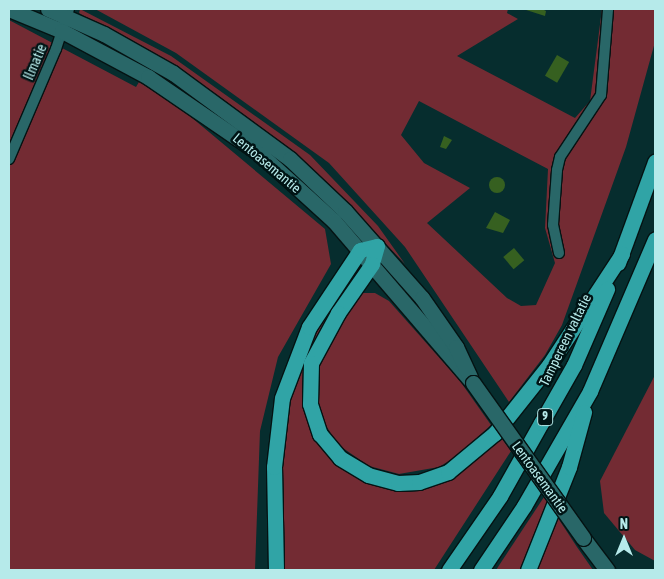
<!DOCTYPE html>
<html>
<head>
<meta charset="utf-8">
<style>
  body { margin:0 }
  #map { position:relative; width:664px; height:579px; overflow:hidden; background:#062d2e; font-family:"Asap Condensed",sans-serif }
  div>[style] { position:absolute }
  .green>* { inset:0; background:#732b33 }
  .building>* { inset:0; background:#366020; transform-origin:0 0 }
  .round { border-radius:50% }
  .roads { filter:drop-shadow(1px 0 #051313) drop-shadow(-1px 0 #051313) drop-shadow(0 1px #051313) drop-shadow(0 -1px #051313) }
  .street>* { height:10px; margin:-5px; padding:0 5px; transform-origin:5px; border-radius:5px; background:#296768 }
  .secondary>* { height:15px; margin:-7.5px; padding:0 7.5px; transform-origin:7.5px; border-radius:7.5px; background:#296768 }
  .highway>* { height:15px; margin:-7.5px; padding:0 7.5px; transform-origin:7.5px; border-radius:7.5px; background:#30a4a6 }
  .bridges { filter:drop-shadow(1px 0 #051313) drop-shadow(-1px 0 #051313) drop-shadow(0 1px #051313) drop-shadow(0 -1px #051313) }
  .secondary-bridge>* { height:15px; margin:-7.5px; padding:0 7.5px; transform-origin:7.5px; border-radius:7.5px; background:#296768 }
  span { translate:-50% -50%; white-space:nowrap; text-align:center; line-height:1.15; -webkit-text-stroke:5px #001415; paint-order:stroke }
  .shield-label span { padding:1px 4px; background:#001415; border:1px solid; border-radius:4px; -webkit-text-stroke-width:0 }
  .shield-label { font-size:12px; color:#b6eaea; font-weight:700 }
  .street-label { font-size:14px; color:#b6eaea }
  .frame { position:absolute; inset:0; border:10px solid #b6eaea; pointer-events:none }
  .north { position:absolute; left:599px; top:514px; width:50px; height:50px; -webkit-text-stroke:4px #001415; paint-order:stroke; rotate:0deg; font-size:14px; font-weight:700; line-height:20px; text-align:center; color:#b6eaea }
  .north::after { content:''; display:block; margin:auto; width:18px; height:22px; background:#b6eaea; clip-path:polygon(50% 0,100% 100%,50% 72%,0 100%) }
</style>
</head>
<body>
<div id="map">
  <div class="green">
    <i style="clip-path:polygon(80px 9px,171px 56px,310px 155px,378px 226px,405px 264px,347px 203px,282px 143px,216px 94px,79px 13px)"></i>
    <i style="clip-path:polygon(evenodd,95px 9px,508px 9px,507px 13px,518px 19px,457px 56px,575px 118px,590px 101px,602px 9px,655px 9px,655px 42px,626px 147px,562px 325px,545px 355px,509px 402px,405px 247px,329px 163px,176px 53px,95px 9px,419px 101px,548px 169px,545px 228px,555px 263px,536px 305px,521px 306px,507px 298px,427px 223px,470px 188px,424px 163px,401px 135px,419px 101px)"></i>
    <i style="clip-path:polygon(9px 20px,136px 87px,139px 82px,179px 107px,325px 229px,331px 264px,278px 357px,260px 431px,255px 570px,9px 570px)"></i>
    <i style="clip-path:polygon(348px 280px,303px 377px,306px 418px,326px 453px,361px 480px,400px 490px,456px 475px,500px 436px,511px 451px,434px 570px,284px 570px,281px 462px,289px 395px,308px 340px)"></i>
    <i style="clip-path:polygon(359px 293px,375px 293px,389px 301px,460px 381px,491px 425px,457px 456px,439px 467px,399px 474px,369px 466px,337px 444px,321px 417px,317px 397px,319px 364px)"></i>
    <i style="clip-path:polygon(655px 375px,655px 561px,635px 550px,604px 513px,600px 481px)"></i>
    <i style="clip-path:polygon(544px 497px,549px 502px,523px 570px,496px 570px)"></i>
    <i style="clip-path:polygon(556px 515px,577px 547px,593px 570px,536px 570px)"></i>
  </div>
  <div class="building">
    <i style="clip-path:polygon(523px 9px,542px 9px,546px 11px,545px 16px)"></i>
    <i style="left:557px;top:55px;width:14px;height:24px;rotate:30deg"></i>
    <i style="clip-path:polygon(444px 136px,452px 140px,446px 149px,440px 147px)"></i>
    <i class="round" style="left:489px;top:177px;width:16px;height:16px"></i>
    <i style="clip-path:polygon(495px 212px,510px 220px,503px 233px,486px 228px)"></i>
    <i style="left:514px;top:248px;width:16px;height:14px;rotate:50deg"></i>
  </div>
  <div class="roads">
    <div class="street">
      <i style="left:9px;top:159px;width:120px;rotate:-66.9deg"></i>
      <i style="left:56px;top:49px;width:42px;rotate:-72deg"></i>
      <i style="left:559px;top:253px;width:29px;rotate:-102deg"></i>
      <i style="left:553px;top:225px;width:55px;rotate:-85.8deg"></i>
      <i style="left:557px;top:170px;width:13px;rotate:-77deg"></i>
      <i style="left:560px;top:157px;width:74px;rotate:-56.5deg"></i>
      <i style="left:601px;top:95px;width:86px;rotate:-85.3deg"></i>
    </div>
    <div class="secondary">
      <i style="left:9px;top:9px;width:57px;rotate:22.5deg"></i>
      <i style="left:62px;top:31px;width:98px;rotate:28.1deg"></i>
      <i style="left:148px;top:77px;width:135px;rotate:34.4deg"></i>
      <i style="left:259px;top:153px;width:101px;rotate:42.2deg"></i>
      <i style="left:334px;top:221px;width:213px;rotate:49.4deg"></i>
      <i style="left:48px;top:9px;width:61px;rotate:24.1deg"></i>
      <i style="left:104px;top:34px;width:79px;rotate:29.5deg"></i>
      <i style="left:173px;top:73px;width:145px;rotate:36.3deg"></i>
      <i style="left:290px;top:159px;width:76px;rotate:43.4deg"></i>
      <i style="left:345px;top:211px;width:116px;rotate:48.5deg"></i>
      <i style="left:422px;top:298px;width:60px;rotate:55.2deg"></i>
      <i style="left:456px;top:347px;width:33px;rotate:65deg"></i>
      <i style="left:583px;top:538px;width:40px;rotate:53deg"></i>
    </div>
    <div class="highway">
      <i style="left:618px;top:263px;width:108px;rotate:-69.9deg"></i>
      <i style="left:276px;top:570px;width:103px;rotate:-91.1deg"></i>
      <i style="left:274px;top:467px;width:69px;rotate:-83.4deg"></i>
      <i style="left:282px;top:398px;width:76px;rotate:-69.2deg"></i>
      <i style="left:309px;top:327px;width:92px;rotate:-56.5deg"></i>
      <i style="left:360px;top:250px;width:17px;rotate:-13deg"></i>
      <i style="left:377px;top:246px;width:19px;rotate:106deg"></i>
      <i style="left:372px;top:264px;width:60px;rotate:124.8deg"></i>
      <i style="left:338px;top:313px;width:57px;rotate:118.4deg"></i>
      <i style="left:311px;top:363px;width:41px;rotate:91.4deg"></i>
      <i style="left:310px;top:404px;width:32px;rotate:72deg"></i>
      <i style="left:320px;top:434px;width:31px;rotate:50deg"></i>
      <i style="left:340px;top:458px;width:33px;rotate:31deg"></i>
      <i style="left:368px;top:475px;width:31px;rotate:15deg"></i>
      <i style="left:398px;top:483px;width:21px;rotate:-3deg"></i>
      <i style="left:419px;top:482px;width:31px;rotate:-19deg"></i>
      <i style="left:448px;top:472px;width:61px;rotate:-39.7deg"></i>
      <i style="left:495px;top:433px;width:87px;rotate:-51.5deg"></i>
      <i style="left:549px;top:365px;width:133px;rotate:-56.7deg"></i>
      <i style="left:449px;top:570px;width:90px;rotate:-55.4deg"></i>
      <i style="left:500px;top:496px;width:84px;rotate:-60.7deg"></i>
      <i style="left:541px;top:423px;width:67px;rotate:-60.4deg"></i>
      <i style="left:574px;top:365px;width:83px;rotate:-66.5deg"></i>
      <i style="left:481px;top:570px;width:77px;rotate:-56.1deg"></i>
      <i style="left:524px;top:506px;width:133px;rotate:-60.1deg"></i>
      <i style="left:590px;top:391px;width:165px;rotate:-66.8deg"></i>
      <i style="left:528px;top:570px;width:111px;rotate:-68.3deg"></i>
      <i style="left:569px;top:467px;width:57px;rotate:-74.7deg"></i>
    </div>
  </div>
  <div class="bridges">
    <div class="secondary-bridge">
      <i style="left:473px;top:383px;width:190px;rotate:54.6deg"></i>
    </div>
  </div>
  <div class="shield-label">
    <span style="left:545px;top:417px">9</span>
  </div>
  <div class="street-label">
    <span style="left:35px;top:62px;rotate:-67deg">Ilmatie</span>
    <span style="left:267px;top:163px;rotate:40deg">Lentoasemantie</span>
    <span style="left:565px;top:340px;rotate:-64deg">Tampereen valtatie</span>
    <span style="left:540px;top:477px;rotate:54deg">Lentoasemantie</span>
  </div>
  <div class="frame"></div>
  <div class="north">N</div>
</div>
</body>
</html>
